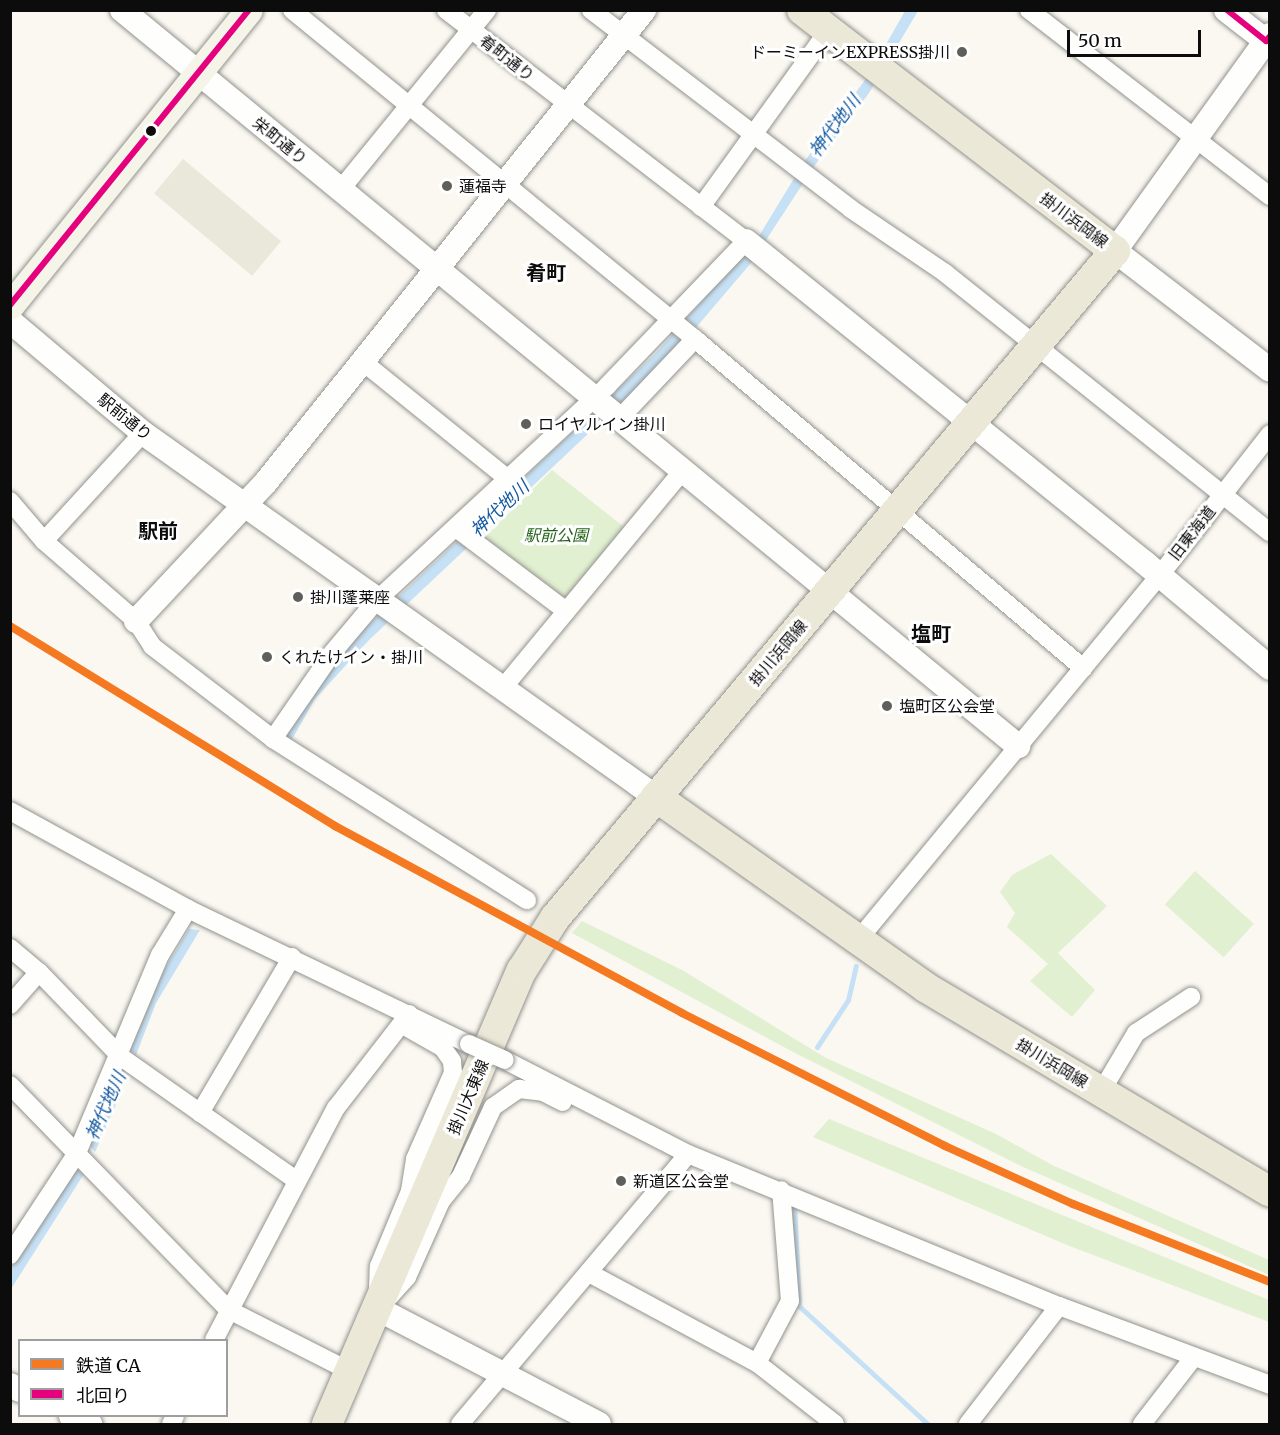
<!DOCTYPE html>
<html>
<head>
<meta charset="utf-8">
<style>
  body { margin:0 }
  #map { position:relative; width:1280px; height:1435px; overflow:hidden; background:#faf8f0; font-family:Merriweather,"Noto Sans JP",serif }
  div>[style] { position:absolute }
  .green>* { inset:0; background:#e1f0d0; transform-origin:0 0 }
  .plaza>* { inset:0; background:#eae7db; transform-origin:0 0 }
  .water>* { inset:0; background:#c6e1f5 }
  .stream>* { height:5px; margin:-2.5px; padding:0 2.5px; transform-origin:2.5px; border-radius:2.5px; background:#c6e1f5 }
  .roads { filter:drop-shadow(0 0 2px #93928f) drop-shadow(0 0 2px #93928f) }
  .minor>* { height:18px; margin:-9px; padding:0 9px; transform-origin:9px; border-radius:9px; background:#fefefd }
  .tertiary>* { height:24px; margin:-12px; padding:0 12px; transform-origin:12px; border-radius:12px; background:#fefefd }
  .secondary>* { height:27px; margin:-13.5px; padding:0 13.5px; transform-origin:13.5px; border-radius:13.5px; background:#f4f4e8 }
  .primary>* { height:30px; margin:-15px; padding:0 15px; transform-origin:15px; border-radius:15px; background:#ece8d7 }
  .bridges { filter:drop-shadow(0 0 2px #93928f) drop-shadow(0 0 2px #93928f) }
  .minor-bridge>* { height:18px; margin:-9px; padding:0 9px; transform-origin:9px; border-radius:9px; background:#fefefd }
  .bus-1>* { height:6px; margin:-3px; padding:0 3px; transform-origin:3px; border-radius:3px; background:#e5007d }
  .rail-1>* { height:8px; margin:-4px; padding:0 4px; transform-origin:4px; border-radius:4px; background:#f47921 }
  .dots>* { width:16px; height:16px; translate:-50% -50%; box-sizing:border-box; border:3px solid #fff; border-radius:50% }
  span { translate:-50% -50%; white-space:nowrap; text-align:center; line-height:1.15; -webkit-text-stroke:6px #fff; paint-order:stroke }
  .poi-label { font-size:16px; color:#0c0c0c }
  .right { translate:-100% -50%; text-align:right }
  .left { translate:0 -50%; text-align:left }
  .street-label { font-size:16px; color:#0c0c0c }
  .park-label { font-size:16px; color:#26641c; font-style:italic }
  .water-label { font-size:18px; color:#14599f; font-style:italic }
  .quarter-label { font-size:20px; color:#0c0c0c; font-weight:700 }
  .frame { position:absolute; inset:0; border:12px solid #0c0c0c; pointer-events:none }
  .legend { position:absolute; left:18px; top:1339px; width:210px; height:78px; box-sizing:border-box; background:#fff; border:2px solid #9e9e9e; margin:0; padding:8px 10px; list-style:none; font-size:18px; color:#0c0c0c }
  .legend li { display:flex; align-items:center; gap:12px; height:30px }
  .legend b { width:30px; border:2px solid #9e9e9e }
  .scale { position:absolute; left:1067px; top:30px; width:134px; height:27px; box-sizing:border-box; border:3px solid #0c0c0c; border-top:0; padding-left:8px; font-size:18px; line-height:21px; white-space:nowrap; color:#0c0c0c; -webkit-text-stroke:4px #fff; paint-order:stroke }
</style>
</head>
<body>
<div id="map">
  <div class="green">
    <i style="clip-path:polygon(552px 470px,624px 527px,569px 595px,561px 598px,481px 541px)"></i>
    <i style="clip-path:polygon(1051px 854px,1107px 906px,1058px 953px,1095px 990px,1072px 1017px,1030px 981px,1048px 964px,1007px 927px,1015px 913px,1000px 892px,1012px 875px)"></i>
    <i style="left:1195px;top:871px;width:79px;height:45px;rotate:42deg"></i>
    <i style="clip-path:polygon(582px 921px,682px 970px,826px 1058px,996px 1134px,1052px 1165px,1269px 1260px,1269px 1275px,1021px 1166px,795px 1053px,572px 933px)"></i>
    <i style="clip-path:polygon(829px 1119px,1269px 1300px,1269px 1322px,1067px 1245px,813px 1137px)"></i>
  </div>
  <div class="plaza">
    <i style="left:183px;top:159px;width:128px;height:45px;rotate:40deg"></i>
  </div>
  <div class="water">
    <i style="clip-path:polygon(905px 11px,918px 11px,869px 93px,815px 165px,751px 263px,676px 351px,369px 640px,315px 699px,291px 741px,282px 735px,310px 690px,361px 632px,655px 354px,740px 258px,759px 236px,804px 162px,868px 76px)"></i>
    <i style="clip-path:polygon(189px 929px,200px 930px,156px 1003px,136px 1055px,127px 1046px,147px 998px)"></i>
    <i style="clip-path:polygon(116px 1073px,129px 1075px,95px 1152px,87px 1142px)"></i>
    <i style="clip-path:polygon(74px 1169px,84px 1174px,11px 1289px,11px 1268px)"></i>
  </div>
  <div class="stream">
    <i style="left:817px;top:1047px;width:56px;rotate:-56.6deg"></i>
    <i style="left:848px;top:1000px;width:35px;rotate:-77deg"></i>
    <i style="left:794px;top:1203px;width:103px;rotate:87.2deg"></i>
    <i style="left:799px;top:1306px;width:175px;rotate:42.5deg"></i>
  </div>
  <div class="roads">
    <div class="minor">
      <i style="left:292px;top:10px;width:520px;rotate:39.23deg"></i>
      <i style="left:695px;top:339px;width:509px;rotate:40.3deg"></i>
      <i style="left:591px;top:10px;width:327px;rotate:37.4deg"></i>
      <i style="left:851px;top:209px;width:114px;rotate:34.2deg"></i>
      <i style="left:945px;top:273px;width:416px;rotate:38.6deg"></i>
      <i style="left:1029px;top:10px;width:304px;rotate:37.7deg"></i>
      <i style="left:341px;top:189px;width:231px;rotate:-50.8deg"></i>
      <i style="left:701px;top:207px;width:217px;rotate:-54.2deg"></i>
      <i style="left:363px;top:362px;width:185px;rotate:38.9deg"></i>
      <i style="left:620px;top:418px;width:109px;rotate:-46.5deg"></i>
      <i style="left:10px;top:501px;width:52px;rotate:49.6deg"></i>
      <i style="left:44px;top:541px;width:122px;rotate:41deg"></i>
      <i style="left:136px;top:621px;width:30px;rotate:57deg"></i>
      <i style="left:152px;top:646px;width:153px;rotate:37.5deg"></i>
      <i style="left:273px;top:739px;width:301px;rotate:32.4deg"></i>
      <i style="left:456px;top:528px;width:138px;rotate:37deg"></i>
      <i style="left:44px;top:541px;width:147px;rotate:-47.5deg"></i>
      <i style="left:502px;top:689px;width:284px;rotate:-50.4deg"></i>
      <i style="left:273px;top:739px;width:106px;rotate:-55.4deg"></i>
      <i style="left:333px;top:652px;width:67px;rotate:-49.9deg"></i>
      <i style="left:376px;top:601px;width:316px;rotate:-42.9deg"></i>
      <i style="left:607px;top:386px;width:201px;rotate:-46.2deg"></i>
      <i style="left:746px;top:241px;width:379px;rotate:-142.4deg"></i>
      <i style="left:10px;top:811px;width:203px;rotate:28.8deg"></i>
      <i style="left:188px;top:909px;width:312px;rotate:25.7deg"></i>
      <i style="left:858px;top:940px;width:474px;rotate:-50.4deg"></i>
      <i style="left:1160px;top:575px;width:179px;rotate:-52deg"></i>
      <i style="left:10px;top:948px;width:38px;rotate:40deg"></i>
      <i style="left:39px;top:972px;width:118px;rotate:46deg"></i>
      <i style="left:121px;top:1057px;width:214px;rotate:35.1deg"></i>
      <i style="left:10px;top:1005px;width:44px;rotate:-48.7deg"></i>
      <i style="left:505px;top:1060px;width:206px;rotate:27.2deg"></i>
      <i style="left:688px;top:1154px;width:401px;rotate:22.3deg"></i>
      <i style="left:1059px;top:1306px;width:225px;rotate:20.5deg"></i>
      <i style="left:10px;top:1085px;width:314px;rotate:45.8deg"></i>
      <i style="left:229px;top:1310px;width:135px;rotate:26.9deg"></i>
      <i style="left:1101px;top:1092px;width:69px;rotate:-59.3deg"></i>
      <i style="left:1136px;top:1033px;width:66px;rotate:-33.2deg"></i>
      <i style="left:200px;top:1113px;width:181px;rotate:-59.5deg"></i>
      <i style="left:10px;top:1255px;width:122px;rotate:-56.7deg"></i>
      <i style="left:77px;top:1153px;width:215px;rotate:-67.3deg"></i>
      <i style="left:160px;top:955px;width:54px;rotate:-58.7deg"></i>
      <i style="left:589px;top:1273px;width:191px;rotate:28.2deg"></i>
      <i style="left:757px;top:1363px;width:99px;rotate:38deg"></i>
      <i style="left:378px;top:1289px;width:23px;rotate:-88deg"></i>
      <i style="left:379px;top:1266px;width:81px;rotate:-67.5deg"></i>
      <i style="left:410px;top:1191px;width:32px;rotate:-81deg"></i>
      <i style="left:415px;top:1159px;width:94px;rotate:-66.2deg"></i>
      <i style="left:453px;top:1073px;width:12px;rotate:-95deg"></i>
      <i style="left:452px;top:1061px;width:16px;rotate:-125deg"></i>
      <i style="left:443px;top:1048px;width:48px;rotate:-150.3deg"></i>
      <i style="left:389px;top:1297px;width:27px;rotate:-48deg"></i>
      <i style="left:407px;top:1277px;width:83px;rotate:-65.9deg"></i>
      <i style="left:441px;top:1201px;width:32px;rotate:-51deg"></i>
      <i style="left:461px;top:1176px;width:76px;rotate:-65.1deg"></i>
      <i style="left:493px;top:1107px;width:32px;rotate:-35deg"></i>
      <i style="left:519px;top:1089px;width:24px;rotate:7deg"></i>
      <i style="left:543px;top:1092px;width:22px;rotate:27deg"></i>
      <i style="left:214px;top:1340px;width:262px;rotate:-62.3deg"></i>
      <i style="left:336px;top:1108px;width:119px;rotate:-52.2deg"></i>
      <i style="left:757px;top:1363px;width:70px;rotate:-62deg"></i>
      <i style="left:790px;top:1301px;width:111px;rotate:-94.6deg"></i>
      <i style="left:171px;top:1424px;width:9px;rotate:-63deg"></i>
      <i style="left:460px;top:1424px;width:353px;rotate:-49.8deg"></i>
      <i style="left:968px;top:1424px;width:149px;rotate:-52.4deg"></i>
      <i style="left:1142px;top:1424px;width:85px;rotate:-52.2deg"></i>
    </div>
    <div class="tertiary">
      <i style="left:122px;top:10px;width:1160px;rotate:39.4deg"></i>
      <i style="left:1226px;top:10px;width:51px;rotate:37.8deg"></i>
      <i style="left:1270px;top:35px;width:266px;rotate:125.7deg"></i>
      <i style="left:1115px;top:251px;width:195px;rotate:37.5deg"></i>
      <i style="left:746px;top:241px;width:513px;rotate:38.9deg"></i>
      <i style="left:1145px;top:563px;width:163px;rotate:40deg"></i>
      <i style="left:10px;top:321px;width:174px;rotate:40.1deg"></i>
      <i style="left:143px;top:433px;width:629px;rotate:35.36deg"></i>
      <i style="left:136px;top:621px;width:190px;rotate:-46.9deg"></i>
      <i style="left:266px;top:482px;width:605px;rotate:-51.31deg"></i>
      <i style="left:378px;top:1309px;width:249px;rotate:27.5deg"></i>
      <i style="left:10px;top:1385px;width:11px;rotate:27deg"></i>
      <i style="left:71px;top:1416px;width:21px;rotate:23deg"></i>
    </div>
    <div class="secondary">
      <i style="left:10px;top:306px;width:380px;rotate:-51.1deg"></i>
    </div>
    <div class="primary">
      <i style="left:656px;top:797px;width:329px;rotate:35.2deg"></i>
      <i style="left:925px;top:987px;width:401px;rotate:30.7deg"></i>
      <i style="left:327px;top:1424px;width:494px;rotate:-66.8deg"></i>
      <i style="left:522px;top:970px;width:62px;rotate:-57.6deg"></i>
      <i style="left:555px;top:918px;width:871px;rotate:-49.98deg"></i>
      <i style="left:1115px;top:251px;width:395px;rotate:-142.4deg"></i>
    </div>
  </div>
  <div class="bridges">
    <div class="minor-bridge">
      <i style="left:469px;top:1044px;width:39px;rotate:24deg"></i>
    </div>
  </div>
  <div class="bus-1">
    <i style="left:1227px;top:10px;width:50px;rotate:38.5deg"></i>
    <i style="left:1266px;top:41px;width:6px;rotate:-51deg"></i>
    <i style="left:10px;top:305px;width:380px;rotate:-51deg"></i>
  </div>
  <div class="rail-1">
    <i style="left:10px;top:626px;width:382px;rotate:31.6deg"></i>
    <i style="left:335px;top:826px;width:394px;rotate:28.3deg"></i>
    <i style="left:682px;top:1013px;width:295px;rotate:26.8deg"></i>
    <i style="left:945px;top:1146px;width:141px;rotate:24.4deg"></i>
    <i style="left:1073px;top:1204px;width:212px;rotate:21.6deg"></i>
  </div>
  <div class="dots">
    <i style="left:962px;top:52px;background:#5f5f5c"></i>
    <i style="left:151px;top:131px;background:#0c0c0c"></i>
    <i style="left:447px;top:186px;background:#5f5f5c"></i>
    <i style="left:526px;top:424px;background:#5f5f5c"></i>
    <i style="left:298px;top:597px;background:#5f5f5c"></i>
    <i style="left:267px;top:657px;background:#5f5f5c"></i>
    <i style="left:887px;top:706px;background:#5f5f5c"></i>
    <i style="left:621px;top:1181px;background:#5f5f5c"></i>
  </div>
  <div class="poi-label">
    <span class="right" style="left:950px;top:52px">ドーミーインEXPRESS掛川</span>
    <span class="left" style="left:459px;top:186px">蓮福寺</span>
    <span class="left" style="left:538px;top:424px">ロイヤルイン掛川</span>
    <span class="left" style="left:310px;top:597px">掛川蓬莱座</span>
    <span class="left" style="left:279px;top:657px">くれたけイン・掛川</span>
    <span class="left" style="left:899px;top:706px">塩町区公会堂</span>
    <span class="left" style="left:633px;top:1181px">新道区公会堂</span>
  </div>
  <div class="street-label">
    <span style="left:507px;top:58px;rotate:38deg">肴町通り</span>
    <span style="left:280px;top:141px;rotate:39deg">栄町通り</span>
    <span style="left:1074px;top:220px;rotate:37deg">掛川浜岡線</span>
    <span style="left:125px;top:417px;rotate:39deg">駅前通り</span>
    <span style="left:1192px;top:533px;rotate:-52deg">旧東海道</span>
    <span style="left:778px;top:653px;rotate:-50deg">掛川浜岡線</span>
    <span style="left:1052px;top:1063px;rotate:31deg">掛川浜岡線</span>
    <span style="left:468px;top:1097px;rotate:-67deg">掛川大東線</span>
  </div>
  <div class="park-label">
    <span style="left:556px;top:535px">駅前公園</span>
  </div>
  <div class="water-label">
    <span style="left:835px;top:126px;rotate:-53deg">神代地川</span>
    <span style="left:500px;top:509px;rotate:-43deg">神代地川</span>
    <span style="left:106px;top:1106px;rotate:-66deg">神代地川</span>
  </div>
  <div class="quarter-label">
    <span style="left:546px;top:272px">肴町</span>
    <span style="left:158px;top:530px">駅前</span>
    <span style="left:931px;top:633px">塩町</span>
  </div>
  <div class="frame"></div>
  <ul class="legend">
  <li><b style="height:8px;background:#f47921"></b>鉄道 CA</li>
  <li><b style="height:8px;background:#e5007d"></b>北回り</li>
  </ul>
  <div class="scale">50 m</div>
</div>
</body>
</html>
